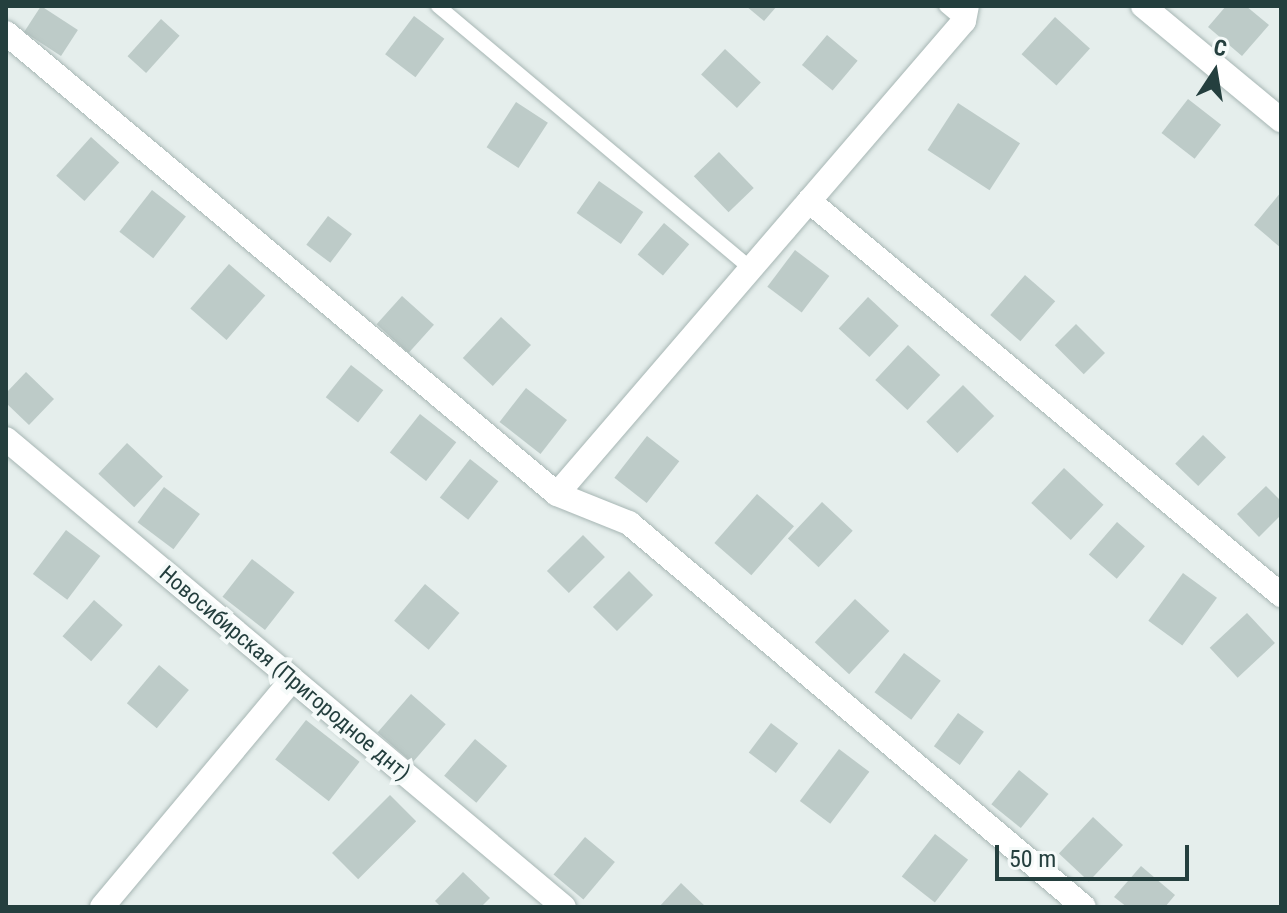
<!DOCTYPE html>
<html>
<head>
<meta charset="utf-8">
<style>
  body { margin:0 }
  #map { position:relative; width:1287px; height:913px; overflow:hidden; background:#e5eeec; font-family:"Roboto Condensed",sans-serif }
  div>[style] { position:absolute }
  .building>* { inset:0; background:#bdcbc8; transform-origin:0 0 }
  .roads { filter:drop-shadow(0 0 2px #a7b6b4) drop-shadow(0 0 2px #a7b6b4) }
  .lane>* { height:14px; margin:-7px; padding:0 7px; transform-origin:7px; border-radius:7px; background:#fff }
  .street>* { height:24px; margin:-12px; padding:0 12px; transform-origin:12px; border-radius:12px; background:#fff }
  span { translate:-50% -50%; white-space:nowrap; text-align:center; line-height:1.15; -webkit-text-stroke:8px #f5faf9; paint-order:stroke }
  .street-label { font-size:22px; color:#243f3e }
  .frame { position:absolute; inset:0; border:8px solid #243f3e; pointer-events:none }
  .north { position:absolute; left:1175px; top:32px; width:80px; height:80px; -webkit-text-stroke:6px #f5faf9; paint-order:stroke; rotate:12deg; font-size:22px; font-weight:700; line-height:32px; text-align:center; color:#243f3e }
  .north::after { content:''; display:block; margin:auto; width:28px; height:36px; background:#243f3e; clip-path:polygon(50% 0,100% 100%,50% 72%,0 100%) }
  .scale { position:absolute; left:995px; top:845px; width:194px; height:36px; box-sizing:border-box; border:4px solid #243f3e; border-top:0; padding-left:10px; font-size:24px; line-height:28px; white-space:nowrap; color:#243f3e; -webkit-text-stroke:6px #f5faf9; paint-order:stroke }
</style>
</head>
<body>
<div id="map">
  <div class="building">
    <i style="left:41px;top:6px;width:44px;height:31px;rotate:33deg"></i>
    <i style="clip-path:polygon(746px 6px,777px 6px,764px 21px)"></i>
    <i style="clip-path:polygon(1226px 6px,1246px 6px,1269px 25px,1242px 56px,1208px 27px)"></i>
    <i style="left:414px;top:16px;width:38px;height:48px;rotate:37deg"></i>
    <i style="left:1055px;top:17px;width:47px;height:50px;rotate:42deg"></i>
    <i style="left:161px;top:19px;width:25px;height:50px;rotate:42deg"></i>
    <i style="left:827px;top:35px;width:40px;height:39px;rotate:40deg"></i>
    <i style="left:725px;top:49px;width:49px;height:35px;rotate:43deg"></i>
    <i style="left:1188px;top:99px;width:42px;height:43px;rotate:38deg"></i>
    <i style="left:516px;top:102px;width:38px;height:54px;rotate:33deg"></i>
    <i style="left:958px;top:103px;width:74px;height:56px;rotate:33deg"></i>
    <i style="left:91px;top:137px;width:38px;height:52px;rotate:42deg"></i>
    <i style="left:719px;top:152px;width:50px;height:35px;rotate:46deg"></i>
    <i style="left:599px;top:181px;width:54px;height:39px;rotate:35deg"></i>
    <i style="left:152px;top:190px;width:43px;height:53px;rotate:38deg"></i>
    <i style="clip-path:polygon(1281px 192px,1281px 248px,1254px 225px)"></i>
    <i style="left:328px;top:216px;width:30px;height:36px;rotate:37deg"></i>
    <i style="left:664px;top:223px;width:33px;height:41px;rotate:40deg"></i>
    <i style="left:795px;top:250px;width:43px;height:46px;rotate:37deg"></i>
    <i style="left:229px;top:264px;width:48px;height:59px;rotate:41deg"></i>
    <i style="left:1025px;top:275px;width:40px;height:53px;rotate:41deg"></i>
    <i style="left:402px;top:296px;width:43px;height:38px;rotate:42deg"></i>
    <i style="left:868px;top:297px;width:42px;height:43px;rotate:43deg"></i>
    <i style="left:501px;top:317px;width:41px;height:56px;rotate:43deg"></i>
    <i style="left:1076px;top:324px;width:41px;height:30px;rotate:45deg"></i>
    <i style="left:908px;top:345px;width:44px;height:48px;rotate:43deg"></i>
    <i style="left:351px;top:365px;width:41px;height:41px;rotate:38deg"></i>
    <i style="clip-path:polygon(26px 372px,54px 399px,29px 425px,6px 403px,6px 393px)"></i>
    <i style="left:963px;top:385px;width:44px;height:52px;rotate:45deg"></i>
    <i style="left:526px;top:388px;width:52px;height:43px;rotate:38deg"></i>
    <i style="left:420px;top:414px;width:46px;height:49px;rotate:38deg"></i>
    <i style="left:1203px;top:435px;width:32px;height:40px;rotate:44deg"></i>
    <i style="left:647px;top:436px;width:41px;height:53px;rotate:38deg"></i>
    <i style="left:127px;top:443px;width:49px;height:42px;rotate:43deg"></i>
    <i style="left:470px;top:459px;width:36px;height:49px;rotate:38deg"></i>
    <i style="left:1064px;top:468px;width:54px;height:48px;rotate:43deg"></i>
    <i style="clip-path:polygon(1266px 486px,1281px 501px,1281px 515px,1259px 537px,1237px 514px)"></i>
    <i style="left:164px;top:487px;width:45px;height:44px;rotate:37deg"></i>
    <i style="left:757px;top:494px;width:49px;height:65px;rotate:41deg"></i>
    <i style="left:822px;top:502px;width:42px;height:50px;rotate:43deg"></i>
    <i style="left:1117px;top:522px;width:37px;height:43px;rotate:41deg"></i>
    <i style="left:66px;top:530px;width:43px;height:55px;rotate:37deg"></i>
    <i style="left:583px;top:535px;width:31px;height:51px;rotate:45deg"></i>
    <i style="left:252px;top:559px;width:54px;height:48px;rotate:38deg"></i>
    <i style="left:629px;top:571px;width:34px;height:51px;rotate:45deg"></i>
    <i style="left:1183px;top:573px;width:42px;height:59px;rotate:36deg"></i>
    <i style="left:425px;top:584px;width:45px;height:48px;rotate:40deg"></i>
    <i style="left:855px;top:599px;width:47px;height:59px;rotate:43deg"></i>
    <i style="left:94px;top:600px;width:38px;height:48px;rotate:41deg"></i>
    <i style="left:1247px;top:613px;width:41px;height:51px;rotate:47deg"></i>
    <i style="left:904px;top:653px;width:46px;height:49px;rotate:37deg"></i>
    <i style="left:159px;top:665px;width:39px;height:50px;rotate:40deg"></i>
    <i style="left:411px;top:694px;width:46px;height:51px;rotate:41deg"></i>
    <i style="left:958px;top:713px;width:32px;height:41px;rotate:36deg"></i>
    <i style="left:306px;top:720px;width:68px;height:50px;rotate:38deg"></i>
    <i style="left:771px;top:723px;width:34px;height:37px;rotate:37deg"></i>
    <i style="left:475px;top:739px;width:42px;height:48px;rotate:40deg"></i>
    <i style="left:839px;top:749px;width:38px;height:65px;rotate:37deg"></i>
    <i style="left:1019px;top:770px;width:38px;height:44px;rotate:39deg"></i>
    <i style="left:390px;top:795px;width:37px;height:82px;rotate:45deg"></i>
    <i style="left:1093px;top:817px;width:41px;height:50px;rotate:43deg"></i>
    <i style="left:935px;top:834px;width:42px;height:54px;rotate:38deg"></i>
    <i style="left:585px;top:837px;width:39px;height:49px;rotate:40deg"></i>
    <i style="clip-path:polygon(1141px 866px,1175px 895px,1165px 907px,1127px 907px,1114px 897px)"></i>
    <i style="clip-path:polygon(463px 872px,490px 898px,481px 907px,441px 907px,435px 901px)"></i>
    <i style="clip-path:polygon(681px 883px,706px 907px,659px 907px)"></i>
  </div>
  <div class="roads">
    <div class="lane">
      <i style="left:438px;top:6px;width:405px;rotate:40deg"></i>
      <i style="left:946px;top:6px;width:23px;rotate:40deg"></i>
    </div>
    <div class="street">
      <i style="left:1143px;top:6px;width:179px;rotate:39.6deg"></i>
      <i style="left:6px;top:33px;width:718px;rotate:39.92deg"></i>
      <i style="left:557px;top:494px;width:78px;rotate:21.9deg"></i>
      <i style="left:629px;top:523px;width:595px;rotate:40.16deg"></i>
      <i style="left:809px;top:201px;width:615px;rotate:39.85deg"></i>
      <i style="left:6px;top:439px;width:728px;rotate:39.99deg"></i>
      <i style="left:557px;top:494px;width:624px;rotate:-49.29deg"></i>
      <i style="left:964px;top:21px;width:15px;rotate:-79deg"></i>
      <i style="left:102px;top:907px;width:296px;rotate:-50.1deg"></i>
    </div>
  </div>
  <div class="street-label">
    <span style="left:285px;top:673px;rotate:40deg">Новосибирская (Пригородное днт)</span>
  </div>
  <div class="frame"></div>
  <div class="north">С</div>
  <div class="scale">50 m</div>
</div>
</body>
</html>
